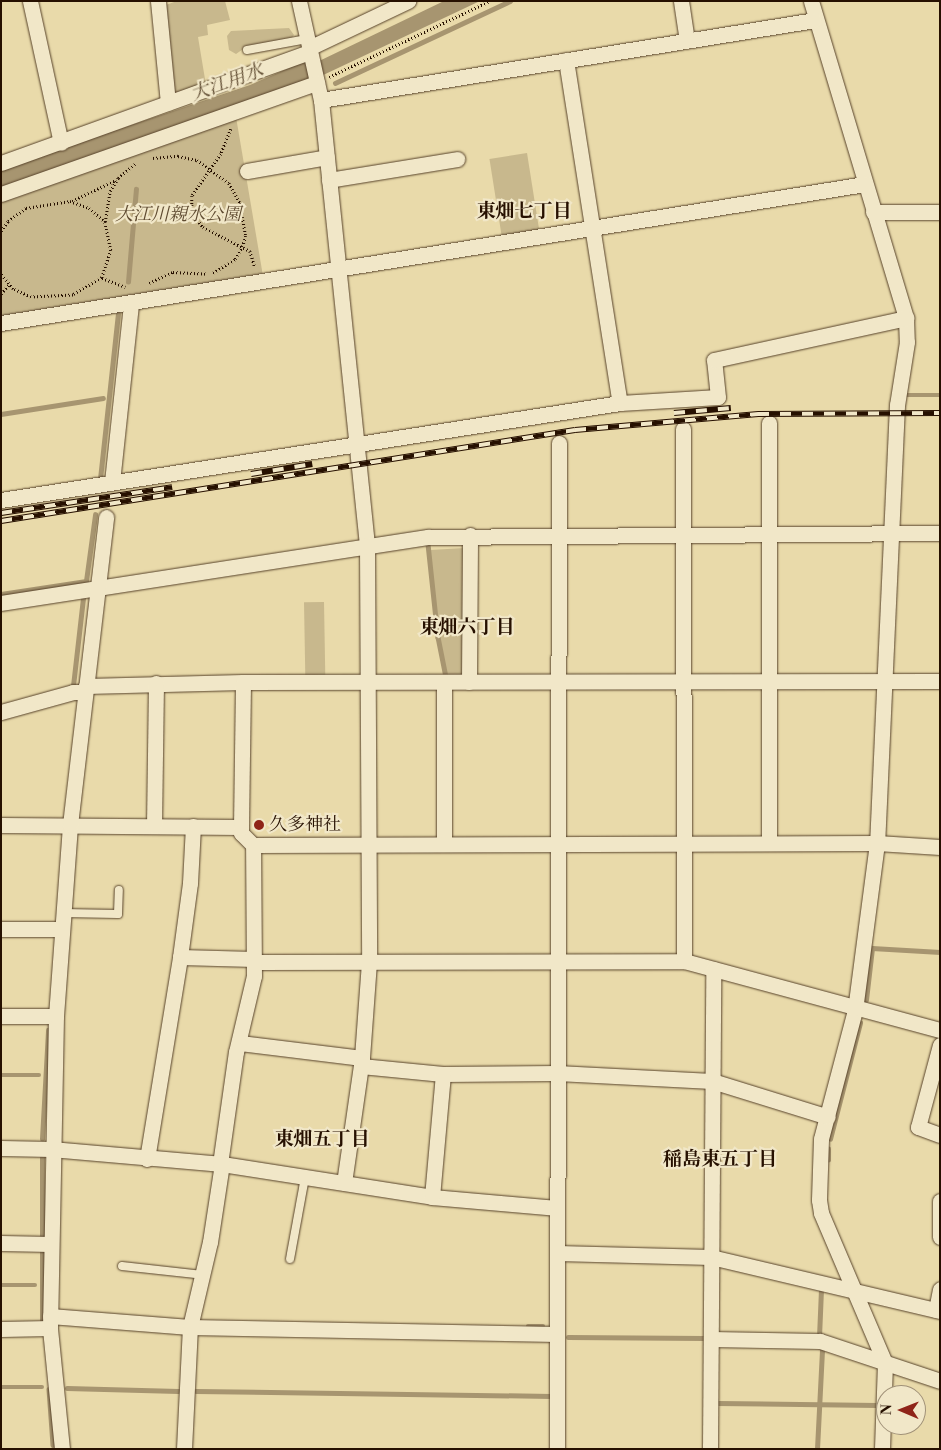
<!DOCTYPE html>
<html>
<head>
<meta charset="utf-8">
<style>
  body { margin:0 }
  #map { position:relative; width:941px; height:1450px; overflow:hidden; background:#e9daaa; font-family:"Libre Bodoni","Noto Serif JP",serif }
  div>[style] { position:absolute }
  .green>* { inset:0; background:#c8b88d; transform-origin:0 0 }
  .water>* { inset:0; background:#a79570 }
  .stream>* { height:4.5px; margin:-2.25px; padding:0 2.25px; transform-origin:2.25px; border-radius:2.25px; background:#a79570 }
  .path>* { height:2.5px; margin-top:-1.25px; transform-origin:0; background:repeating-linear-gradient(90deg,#261000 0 1px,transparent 0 3.5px) }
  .roads { filter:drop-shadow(0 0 1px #57422a) drop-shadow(0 0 1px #57422a) }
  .service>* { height:8px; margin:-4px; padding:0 4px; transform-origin:4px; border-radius:4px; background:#f1e7c8 }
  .minor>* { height:15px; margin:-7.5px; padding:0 7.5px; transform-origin:7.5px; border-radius:7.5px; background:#f1e7c8 }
  .rail>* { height:5.5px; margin-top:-2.75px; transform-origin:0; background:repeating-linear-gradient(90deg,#f1e7c8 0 11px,#261000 0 22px); box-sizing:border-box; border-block:1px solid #261000 }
  .dots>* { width:14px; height:14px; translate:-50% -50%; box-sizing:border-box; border:2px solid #f1e7c8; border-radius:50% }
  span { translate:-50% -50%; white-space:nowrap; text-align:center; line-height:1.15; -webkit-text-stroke:4.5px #f1e7c8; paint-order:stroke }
  .park-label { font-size:18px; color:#5f4b31; font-style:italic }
  .poi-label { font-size:18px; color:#261000 }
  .left { translate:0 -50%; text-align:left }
  .water-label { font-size:19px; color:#604c32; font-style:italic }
  .neighbourhood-label { font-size:19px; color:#261000; font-weight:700 }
  .frame { position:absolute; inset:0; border:2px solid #261000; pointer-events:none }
  .north { position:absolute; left:876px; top:1385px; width:50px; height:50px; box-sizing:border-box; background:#f1e7c8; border:1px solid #a09178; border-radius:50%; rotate:271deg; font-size:14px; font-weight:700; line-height:20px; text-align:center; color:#261000 }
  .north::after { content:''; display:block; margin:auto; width:18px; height:22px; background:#8f2418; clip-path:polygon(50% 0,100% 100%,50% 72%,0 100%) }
</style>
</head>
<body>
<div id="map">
  <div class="green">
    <i style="clip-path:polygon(177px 1px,225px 1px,230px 20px,207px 25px,208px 35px,198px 37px,206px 85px,174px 96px,163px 6px)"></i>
    <i style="clip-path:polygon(289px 28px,294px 35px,290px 40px,246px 47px,236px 54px,229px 50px,227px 36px,231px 31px)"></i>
    <i style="clip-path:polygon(236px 117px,263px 276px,1px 317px,1px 197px)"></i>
    <i style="left:527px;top:153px;width:80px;height:38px;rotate:81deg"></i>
    <i style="clip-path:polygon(465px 548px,465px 680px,448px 677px,439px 637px,430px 550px)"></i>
    <i style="left:324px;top:602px;width:76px;height:20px;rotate:89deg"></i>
  </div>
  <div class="water">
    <i style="clip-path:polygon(444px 1px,480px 1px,319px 77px,1px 190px,1px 169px,250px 85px,303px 62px,315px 63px)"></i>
  </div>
  <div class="stream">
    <i style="left:335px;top:83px;width:193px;rotate:-25.1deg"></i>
    <i style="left:128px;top:282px;width:93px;rotate:-85.1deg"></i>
    <i style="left:906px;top:395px;width:34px"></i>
    <i style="left:1px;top:414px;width:103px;rotate:-8.9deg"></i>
    <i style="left:100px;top:479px;width:166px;rotate:-83.8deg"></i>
    <i style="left:425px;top:544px;width:3px"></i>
    <i style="left:428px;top:544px;width:94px;rotate:83.9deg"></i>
    <i style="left:438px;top:637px;width:41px;rotate:78.7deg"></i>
    <i style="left:1px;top:594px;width:86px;rotate:-8.7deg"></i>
    <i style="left:86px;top:581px;width:67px;rotate:-82.2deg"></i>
    <i style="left:73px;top:686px;width:89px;rotate:-83.5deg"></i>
    <i style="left:866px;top:1000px;width:52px;rotate:-83.4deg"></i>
    <i style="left:872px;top:948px;width:68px;rotate:3.4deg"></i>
    <i style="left:1px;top:1075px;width:38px"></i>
    <i style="left:42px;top:1139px;width:109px;rotate:-86.8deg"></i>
    <i style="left:830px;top:1139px;width:120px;rotate:-75.5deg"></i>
    <i style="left:828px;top:1160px;width:11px;rotate:-90deg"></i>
    <i style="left:42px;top:1238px;width:85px;rotate:-90deg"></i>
    <i style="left:1px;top:1285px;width:34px"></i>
    <i style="left:42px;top:1321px;width:70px;rotate:-90deg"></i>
    <i style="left:528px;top:1326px;width:15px"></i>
    <i style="left:568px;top:1337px;width:135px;rotate:0.4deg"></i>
    <i style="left:819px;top:1337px;width:48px;rotate:-87.6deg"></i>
    <i style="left:1px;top:1387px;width:41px"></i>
    <i style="left:67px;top:1388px;width:111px;rotate:1.5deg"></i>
    <i style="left:49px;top:1389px;width:56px;rotate:85.9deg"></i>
    <i style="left:196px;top:1391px;width:355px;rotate:0.8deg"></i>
    <i style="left:717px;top:1403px;width:160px;rotate:0.7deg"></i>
    <i style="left:817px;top:1449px;width:99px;rotate:-87.1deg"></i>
  </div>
  <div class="path">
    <i style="left:329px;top:77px;width:178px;rotate:-25.3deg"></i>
    <i style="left:231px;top:129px;width:27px;rotate:112deg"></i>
    <i style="left:221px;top:154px;width:51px;rotate:124.6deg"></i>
    <i style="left:192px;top:196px;width:9px;rotate:90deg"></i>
    <i style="left:192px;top:205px;width:12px;rotate:76deg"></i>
    <i style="left:195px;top:217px;width:13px;rotate:51deg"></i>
    <i style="left:203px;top:227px;width:53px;rotate:27.1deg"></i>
    <i style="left:250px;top:251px;width:17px;rotate:73deg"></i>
    <i style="left:153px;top:158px;width:25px;rotate:-5deg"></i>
    <i style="left:178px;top:156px;width:19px;rotate:12deg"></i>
    <i style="left:197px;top:160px;width:39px;rotate:36deg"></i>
    <i style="left:229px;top:183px;width:23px;rotate:61deg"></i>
    <i style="left:240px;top:203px;width:34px;rotate:80deg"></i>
    <i style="left:246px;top:236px;width:10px;rotate:107deg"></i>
    <i style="left:243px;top:246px;width:16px;rotate:120deg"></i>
    <i style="left:235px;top:260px;width:26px;rotate:149deg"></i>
    <i style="left:72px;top:201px;width:49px;rotate:-25.5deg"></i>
    <i style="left:105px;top:222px;width:31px;rotate:-81deg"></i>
    <i style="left:110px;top:191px;width:15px;rotate:-58deg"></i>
    <i style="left:118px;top:178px;width:23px;rotate:-40deg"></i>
    <i style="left:1px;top:231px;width:12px;rotate:-55deg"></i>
    <i style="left:8px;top:221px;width:22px;rotate:-36deg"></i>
    <i style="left:26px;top:208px;width:45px;rotate:-9deg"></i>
    <i style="left:70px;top:201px;width:20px;rotate:20deg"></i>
    <i style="left:89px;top:208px;width:21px;rotate:41deg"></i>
    <i style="left:105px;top:222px;width:29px;rotate:78deg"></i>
    <i style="left:111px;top:250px;width:29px;rotate:108deg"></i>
    <i style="left:102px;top:278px;width:34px;rotate:150deg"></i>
    <i style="left:73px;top:295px;width:42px;rotate:177.3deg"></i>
    <i style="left:31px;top:297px;width:20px;rotate:-156deg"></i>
    <i style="left:13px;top:289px;width:19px;rotate:-129deg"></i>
    <i style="left:102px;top:278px;width:25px;rotate:21deg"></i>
    <i style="left:149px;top:283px;width:26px;rotate:-25deg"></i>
    <i style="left:173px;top:272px;width:35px;rotate:3deg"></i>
    <i style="left:1px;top:294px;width:13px;rotate:-51deg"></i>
  </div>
  <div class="roads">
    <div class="service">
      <i style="left:247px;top:50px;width:61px;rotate:-10.4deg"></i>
      <i style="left:63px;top:913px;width:55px;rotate:1deg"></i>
      <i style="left:118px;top:914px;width:24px;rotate:-88deg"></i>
      <i style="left:290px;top:1259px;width:83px;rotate:-79.6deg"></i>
      <i style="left:122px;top:1266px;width:81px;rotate:6.3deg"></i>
    </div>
    <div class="minor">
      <i style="left:30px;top:1px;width:145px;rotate:77.7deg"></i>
      <i style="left:158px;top:1px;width:102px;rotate:84.4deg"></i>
      <i style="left:299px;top:1px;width:101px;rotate:77.5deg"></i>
      <i style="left:321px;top:100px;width:447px;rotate:84.1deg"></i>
      <i style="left:367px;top:545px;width:417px;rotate:89.7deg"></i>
      <i style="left:369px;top:962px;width:96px;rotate:94.2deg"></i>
      <i style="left:362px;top:1058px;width:126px;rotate:98.2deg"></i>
      <i style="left:681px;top:1px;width:40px;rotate:81.5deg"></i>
      <i style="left:811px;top:1px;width:331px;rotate:73.3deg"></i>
      <i style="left:906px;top:318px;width:24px;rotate:88deg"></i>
      <i style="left:907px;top:342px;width:64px;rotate:99deg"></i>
      <i style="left:897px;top:405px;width:438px;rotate:92.6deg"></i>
      <i style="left:877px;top:843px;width:168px;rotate:97.5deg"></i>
      <i style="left:855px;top:1010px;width:133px;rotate:104.8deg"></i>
      <i style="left:821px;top:1139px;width:61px;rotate:91.9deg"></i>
      <i style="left:819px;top:1200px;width:13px;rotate:81deg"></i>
      <i style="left:821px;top:1213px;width:163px;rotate:66.9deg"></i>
      <i style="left:885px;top:1363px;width:86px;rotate:92deg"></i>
      <i style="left:309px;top:48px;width:110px;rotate:-25.4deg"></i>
      <i style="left:566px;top:60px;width:347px;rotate:81.1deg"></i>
      <i style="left:321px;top:100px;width:499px;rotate:-9.2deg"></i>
      <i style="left:1px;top:163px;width:328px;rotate:-19.8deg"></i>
      <i style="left:247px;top:171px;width:81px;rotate:-9.9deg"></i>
      <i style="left:329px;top:180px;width:130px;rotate:-9.3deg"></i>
      <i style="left:1px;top:194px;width:335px;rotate:-19.4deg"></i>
      <i style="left:873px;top:212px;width:67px"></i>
      <i style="left:1px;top:323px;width:875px;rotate:-9.14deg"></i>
      <i style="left:769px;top:423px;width:420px;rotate:90deg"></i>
      <i style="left:683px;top:429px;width:532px;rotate:89.89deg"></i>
      <i style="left:112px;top:482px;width:180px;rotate:-83.9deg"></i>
      <i style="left:1px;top:500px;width:627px;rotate:-8.91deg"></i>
      <i style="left:620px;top:403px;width:98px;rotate:-3.5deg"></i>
      <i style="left:718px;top:397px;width:37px;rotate:-96deg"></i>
      <i style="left:714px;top:360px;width:197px;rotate:-12.3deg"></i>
      <i style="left:1px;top:603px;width:432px;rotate:-8.8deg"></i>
      <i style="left:428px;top:537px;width:512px;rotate:-0.45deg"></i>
      <i style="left:444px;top:682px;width:162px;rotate:90deg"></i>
      <i style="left:469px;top:682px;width:147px;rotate:-89.6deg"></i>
      <i style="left:86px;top:686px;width:157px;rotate:-1.5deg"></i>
      <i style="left:243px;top:682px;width:697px;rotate:-0.08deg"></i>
      <i style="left:1px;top:712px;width:75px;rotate:-15.5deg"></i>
      <i style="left:73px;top:692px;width:12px"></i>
      <i style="left:1px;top:825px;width:240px;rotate:0.5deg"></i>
      <i style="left:241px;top:827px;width:6px;rotate:90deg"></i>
      <i style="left:241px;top:833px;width:17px;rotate:45deg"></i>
      <i style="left:253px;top:845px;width:624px;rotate:-0.18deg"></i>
      <i style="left:877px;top:843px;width:63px;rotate:3.6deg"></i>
      <i style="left:154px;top:826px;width:143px;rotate:-89.2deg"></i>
      <i style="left:241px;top:827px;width:145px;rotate:-89.2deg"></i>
      <i style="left:1px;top:929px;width:61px"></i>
      <i style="left:180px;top:957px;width:74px;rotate:1.5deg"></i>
      <i style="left:254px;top:962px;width:430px;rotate:-0.1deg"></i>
      <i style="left:684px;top:961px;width:265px;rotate:15.1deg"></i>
      <i style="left:1px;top:1016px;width:55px"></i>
      <i style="left:240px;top:1043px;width:123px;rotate:7deg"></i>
      <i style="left:940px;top:1045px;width:85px;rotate:105deg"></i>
      <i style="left:918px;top:1127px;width:23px;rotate:20deg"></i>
      <i style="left:361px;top:1066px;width:82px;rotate:5.6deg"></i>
      <i style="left:443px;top:1074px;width:114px;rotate:-0.5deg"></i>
      <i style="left:557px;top:1073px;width:155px;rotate:3deg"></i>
      <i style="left:712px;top:1081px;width:121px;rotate:17.2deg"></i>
      <i style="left:1px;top:1148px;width:50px;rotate:1.1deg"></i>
      <i style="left:51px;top:1149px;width:172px;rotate:5deg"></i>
      <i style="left:222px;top:1164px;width:213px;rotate:8.9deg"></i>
      <i style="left:432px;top:1197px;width:125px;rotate:5deg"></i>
      <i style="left:147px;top:1159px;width:205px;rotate:-80.7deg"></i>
      <i style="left:180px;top:957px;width:75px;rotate:-82.3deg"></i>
      <i style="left:190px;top:883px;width:57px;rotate:-87deg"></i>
      <i style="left:220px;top:1164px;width:113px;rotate:-81.9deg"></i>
      <i style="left:236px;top:1052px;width:78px;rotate:-76.7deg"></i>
      <i style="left:254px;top:976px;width:131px;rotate:-90.4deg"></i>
      <i style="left:432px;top:1197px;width:123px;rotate:-84.9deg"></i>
      <i style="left:940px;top:1201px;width:36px;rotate:90deg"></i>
      <i style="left:1px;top:1243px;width:49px;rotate:1.2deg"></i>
      <i style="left:557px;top:1253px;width:154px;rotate:1.5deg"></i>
      <i style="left:711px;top:1257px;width:235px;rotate:13.3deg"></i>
      <i style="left:936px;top:1310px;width:21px;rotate:-79deg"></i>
      <i style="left:50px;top:1316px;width:140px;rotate:4.5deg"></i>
      <i style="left:190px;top:1327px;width:367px;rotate:1.1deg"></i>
      <i style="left:1px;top:1329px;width:49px;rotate:-1.2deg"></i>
      <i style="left:711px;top:1339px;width:109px;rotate:1.1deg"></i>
      <i style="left:820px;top:1341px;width:126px;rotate:18.4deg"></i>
      <i style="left:62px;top:1449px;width:122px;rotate:-95.7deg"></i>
      <i style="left:50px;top:1328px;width:312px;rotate:-88.9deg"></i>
      <i style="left:56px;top:1016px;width:192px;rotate:-85.8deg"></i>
      <i style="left:70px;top:825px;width:310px;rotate:-83.3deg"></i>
      <i style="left:184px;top:1449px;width:122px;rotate:-87.2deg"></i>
      <i style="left:190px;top:1327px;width:87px;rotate:-76.8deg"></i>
      <i style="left:210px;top:1242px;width:79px;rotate:-81.3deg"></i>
      <i style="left:557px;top:1449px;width:1006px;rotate:-89.89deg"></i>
      <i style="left:710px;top:1449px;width:480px;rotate:-89.6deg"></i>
    </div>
  </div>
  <div class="rail">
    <i style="left:674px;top:413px;width:57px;rotate:-5deg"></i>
    <i style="left:251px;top:474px;width:62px;rotate:-9.3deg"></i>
    <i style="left:1px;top:513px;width:173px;rotate:-8.6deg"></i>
    <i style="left:1px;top:521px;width:581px;rotate:-9.01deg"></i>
    <i style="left:575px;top:430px;width:184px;rotate:-5deg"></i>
    <i style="left:758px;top:414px;width:182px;rotate:-0.3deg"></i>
  </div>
  <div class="dots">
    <i style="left:259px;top:825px;background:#8f2418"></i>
  </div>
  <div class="park-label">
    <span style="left:178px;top:215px">大江川親水公園</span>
  </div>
  <div class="poi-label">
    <span class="left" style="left:269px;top:825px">久多神社</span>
  </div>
  <div class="water-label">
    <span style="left:227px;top:83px;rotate:-20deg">大江用水</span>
  </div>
  <div class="neighbourhood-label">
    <span style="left:524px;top:212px">東畑七丁目</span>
    <span style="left:467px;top:628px">東畑六丁目</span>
    <span style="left:322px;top:1140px">東畑五丁目</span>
    <span style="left:720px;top:1160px">稲島東五丁目</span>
  </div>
  <div class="frame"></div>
  <div class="north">N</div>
</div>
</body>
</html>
